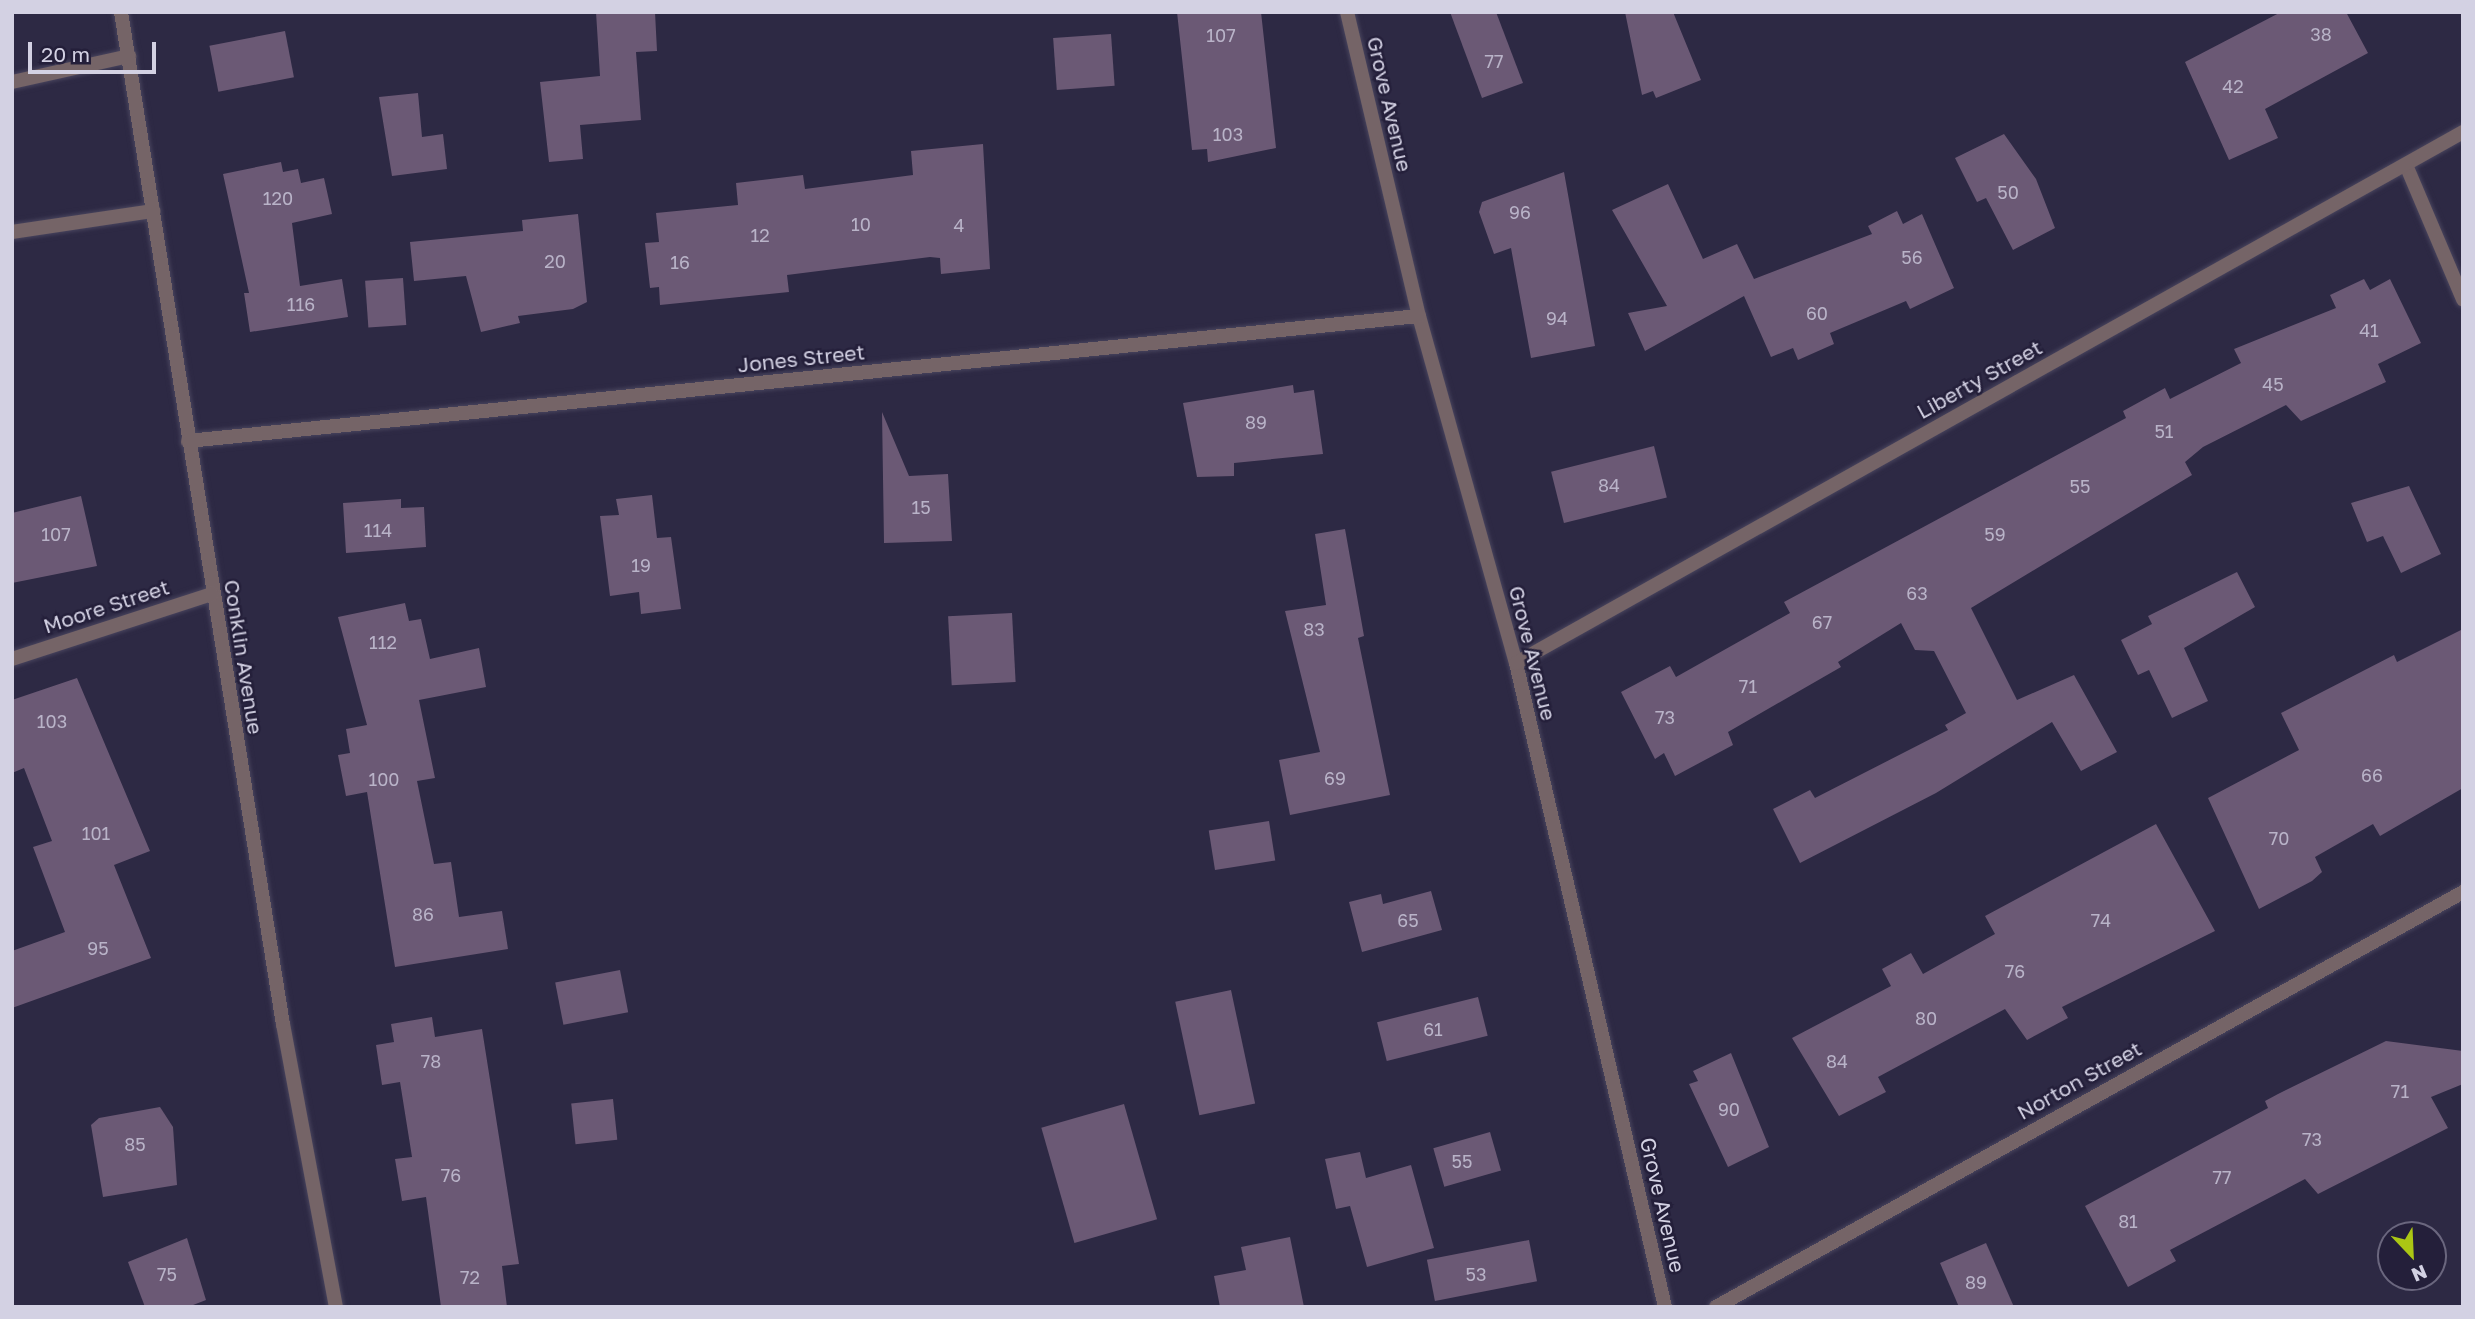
<!DOCTYPE html>
<html>
<head>
<meta charset="utf-8">
<style>
  body { margin:0 }
  #map { position:relative; width:2475px; height:1319px; overflow:hidden; background:#2d2944; font-family:"Golos Text",sans-serif }
  div>[style] { position:absolute }
  .building>* { inset:0; background:#6b5975; transform-origin:0 0 }
  .roads { filter:drop-shadow(0 0 2px #48445d) drop-shadow(0 0 2px #48445d) }
  .lane>* { height:14px; margin:-7px; padding:0 7px; transform-origin:7px; border-radius:7px; background:#756467 }
  .street>* { height:14px; margin:-7px; padding:0 7px; transform-origin:7px; border-radius:7px; background:#756467 }
  span { translate:-50% -50%; white-space:nowrap; text-align:center; line-height:1.15; -webkit-text-stroke:5px #241f3a; paint-order:stroke }
  .number-label { font-size:18px; color:#b9b3c8 }
  .number-label span { -webkit-text-stroke-width:0 }
  .street-label { font-size:21px; color:#d3d1e3 }
  .frame { position:absolute; inset:0; border:14px solid #d3d1e3; pointer-events:none }
  .north { position:absolute; left:2377px; top:1221px; width:70px; height:70px; box-sizing:border-box; background:#241f3a; border:2px solid #6a667e; border-radius:50%; rotate:157deg; font-size:19px; font-weight:700; line-height:28px; text-align:center; color:#d3d1e3 }
  .north::after { content:''; display:block; margin:auto; width:24px; height:32px; background:#abc614; clip-path:polygon(50% 0,100% 100%,50% 72%,0 100%) }
  .scale { position:absolute; left:28px; top:42px; width:128px; height:32px; box-sizing:border-box; border:4px solid #d3d1e3; border-top:0; padding-left:9px; font-size:21px; line-height:24px; white-space:nowrap; color:#d3d1e3; -webkit-text-stroke:5px #241f3a; paint-order:stroke }
</style>
</head>
<body>
<div id="map">
  <div class="building">
    <i style="clip-path:polygon(596px 12px,655px 12px,657px 51px,636px 52px,641px 120px,580px 125px,583px 159px,549px 162px,540px 82px,600px 76px)"></i>
    <i style="clip-path:polygon(1177px 12px,1261px 12px,1276px 148px,1208px 162px,1207px 149px,1192px 150px)"></i>
    <i style="clip-path:polygon(1450px 12px,1496px 12px,1523px 83px,1482px 98px)"></i>
    <i style="clip-path:polygon(1625px 12px,1673px 12px,1701px 80px,1656px 98px,1653px 91px,1642px 95px)"></i>
    <i style="clip-path:polygon(2281px 12px,2346px 12px,2368px 53px,2265px 109px,2278px 138px,2229px 160px,2185px 62px)"></i>
    <i style="left:285px;top:31px;width:47px;height:77px;rotate:79deg"></i>
    <i style="left:1111px;top:34px;width:52px;height:58px;rotate:86deg"></i>
    <i style="clip-path:polygon(418px 93px,422px 137px,443px 134px,447px 169px,392px 176px,379px 97px)"></i>
    <i style="clip-path:polygon(2004px 134px,2036px 179px,2055px 228px,2013px 250px,1986px 198px,1977px 202px,1955px 158px)"></i>
    <i style="clip-path:polygon(983px 144px,990px 269px,941px 274px,940px 258px,930px 257px,787px 275px,789px 292px,660px 305px,659px 287px,650px 288px,645px 243px,659px 242px,656px 213px,738px 205px,736px 183px,803px 175px,805px 189px,913px 175px,911px 151px)"></i>
    <i style="clip-path:polygon(281px 162px,283px 172px,298px 169px,301px 183px,324px 178px,332px 214px,292px 223px,300px 286px,342px 279px,348px 317px,250px 332px,244px 293px,249px 293px,223px 174px)"></i>
    <i style="clip-path:polygon(1564px 172px,1595px 346px,1531px 358px,1511px 248px,1494px 254px,1479px 212px,1482px 202px)"></i>
    <i style="clip-path:polygon(1668px 184px,1703px 259px,1737px 244px,1754px 279px,1872px 234px,1868px 226px,1897px 211px,1903px 224px,1922px 214px,1954px 288px,1910px 309px,1906px 301px,1830px 333px,1834px 344px,1798px 360px,1793px 348px,1771px 357px,1744px 296px,1645px 351px,1628px 313px,1667px 306px,1612px 210px)"></i>
    <i style="clip-path:polygon(578px 214px,587px 302px,573px 309px,518px 316px,520px 323px,481px 332px,466px 276px,414px 281px,410px 242px,523px 231px,522px 220px)"></i>
    <i style="left:403px;top:278px;width:47px;height:38px;rotate:86deg"></i>
    <i style="clip-path:polygon(2364px 279px,2370px 290px,2390px 279px,2421px 343px,2378px 364px,2386px 382px,2301px 421px,2286px 405px,2203px 447px,2185px 462px,2192px 475px,1971px 608px,2017px 700px,2074px 675px,2117px 752px,2081px 771px,2052px 722px,1936px 793px,1800px 863px,1773px 809px,1810px 790px,1815px 798px,1948px 730px,1945px 725px,1966px 713px,1934px 651px,1915px 650px,1901px 623px,1838px 662px,1841px 667px,1728px 732px,1733px 745px,1675px 776px,1664px 753px,1655px 759px,1621px 692px,1670px 666px,1676px 677px,1790px 613px,1784px 602px,2126px 418px,2123px 411px,2165px 388px,2170px 399px,2241px 363px,2234px 349px,2336px 308px,2330px 295px)"></i>
    <i style="clip-path:polygon(1293px 385px,1294px 393px,1314px 390px,1323px 454px,1234px 463px,1234px 476px,1197px 477px,1183px 403px)"></i>
    <i style="clip-path:polygon(882px 412px,909px 476px,948px 474px,952px 541px,884px 543px)"></i>
    <i style="left:1654px;top:446px;width:53px;height:106px;rotate:76deg"></i>
    <i style="clip-path:polygon(2409px 486px,2441px 554px,2401px 573px,2383px 536px,2367px 542px,2351px 503px)"></i>
    <i style="clip-path:polygon(652px 495px,657px 538px,671px 537px,681px 609px,641px 614px,639px 592px,610px 596px,600px 516px,619px 515px,616px 499px)"></i>
    <i style="clip-path:polygon(81px 496px,97px 566px,12px 583px,12px 513px)"></i>
    <i style="clip-path:polygon(401px 499px,401px 508px,424px 507px,426px 547px,346px 553px,343px 503px)"></i>
    <i style="clip-path:polygon(1345px 529px,1364px 636px,1358px 638px,1390px 795px,1290px 815px,1279px 760px,1320px 752px,1285px 611px,1326px 605px,1315px 534px)"></i>
    <i style="clip-path:polygon(2237px 572px,2255px 607px,2184px 648px,2208px 701px,2172px 718px,2149px 670px,2138px 675px,2121px 640px,2152px 624px,2148px 616px)"></i>
    <i style="clip-path:polygon(405px 603px,409px 621px,421px 619px,430px 659px,479px 648px,486px 687px,419px 700px,435px 778px,417px 781px,434px 864px,451px 862px,459px 917px,502px 911px,508px 949px,395px 967px,367px 792px,346px 796px,338px 755px,350px 753px,346px 729px,367px 725px,338px 617px)"></i>
    <i style="left:1012px;top:613px;width:69px;height:64px;rotate:87deg"></i>
    <i style="clip-path:polygon(2463px 629px,2463px 788px,2380px 836px,2373px 824px,2315px 857px,2322px 872px,2312px 881px,2259px 909px,2208px 798px,2299px 750px,2281px 713px,2394px 655px,2397px 662px)"></i>
    <i style="clip-path:polygon(77px 678px,150px 851px,114px 865px,151px 958px,12px 1008px,12px 951px,65px 932px,33px 847px,52px 841px,24px 768px,12px 773px,12px 700px)"></i>
    <i style="left:1269px;top:821px;width:40px;height:61px;rotate:81deg"></i>
    <i style="clip-path:polygon(2156px 824px,2215px 931px,2062px 1007px,2068px 1018px,2027px 1040px,2005px 1009px,1878px 1077px,1886px 1092px,1839px 1116px,1792px 1038px,1891px 986px,1882px 969px,1911px 953px,1923px 974px,1995px 934px,1985px 916px)"></i>
    <i style="clip-path:polygon(1431px 891px,1442px 930px,1362px 952px,1349px 902px,1381px 894px,1383px 904px)"></i>
    <i style="left:620px;top:970px;width:43px;height:66px;rotate:79deg"></i>
    <i style="left:1231px;top:990px;width:116px;height:57px;rotate:78deg"></i>
    <i style="left:1478px;top:997px;width:40px;height:104px;rotate:76deg"></i>
    <i style="clip-path:polygon(432px 1017px,435px 1037px,482px 1029px,519px 1264px,502px 1266px,507px 1307px,441px 1307px,426px 1197px,402px 1201px,395px 1159px,412px 1157px,400px 1082px,382px 1085px,376px 1045px,394px 1042px,391px 1024px)"></i>
    <i style="clip-path:polygon(2386px 1041px,2463px 1051px,2463px 1084px,2431px 1097px,2448px 1128px,2318px 1194px,2305px 1179px,2170px 1250px,2176px 1261px,2128px 1287px,2085px 1206px,2268px 1108px,2265px 1101px,2278px 1094px)"></i>
    <i style="clip-path:polygon(1731px 1053px,1769px 1147px,1728px 1167px,1689px 1084px,1698px 1081px,1693px 1071px)"></i>
    <i style="left:613px;top:1099px;width:41px;height:42px;rotate:84deg"></i>
    <i style="left:1124px;top:1104px;width:120px;height:86px;rotate:74deg"></i>
    <i style="clip-path:polygon(160px 1107px,173px 1127px,177px 1185px,103px 1197px,91px 1125px,99px 1118px)"></i>
    <i style="left:1490px;top:1132px;width:40px;height:59px;rotate:74deg"></i>
    <i style="clip-path:polygon(1360px 1152px,1366px 1178px,1411px 1165px,1434px 1248px,1367px 1267px,1350px 1206px,1336px 1209px,1325px 1159px)"></i>
    <i style="clip-path:polygon(1290px 1237px,1304px 1307px,1220px 1307px,1214px 1276px,1246px 1270px,1241px 1247px)"></i>
    <i style="clip-path:polygon(187px 1238px,206px 1300px,188px 1307px,145px 1307px,128px 1262px)"></i>
    <i style="left:1529px;top:1240px;width:42px;height:104px;rotate:79deg"></i>
    <i style="clip-path:polygon(1986px 1243px,2014px 1307px,1959px 1307px,1940px 1263px)"></i>
  </div>
  <div class="roads">
    <div class="lane">
      <i style="left:12px;top:82px;width:120px;rotate:-12.5deg"></i>
      <i style="left:12px;top:232px;width:143px;rotate:-8.5deg"></i>
    </div>
    <div class="street">
      <i style="left:121px;top:12px;width:1025px;rotate:80.91deg"></i>
      <i style="left:283px;top:1024px;width:288px;rotate:79.4deg"></i>
      <i style="left:1347px;top:12px;width:312px;rotate:76.7deg"></i>
      <i style="left:1419px;top:316px;width:360px;rotate:74.4deg"></i>
      <i style="left:1516px;top:663px;width:661px;rotate:76.97deg"></i>
      <i style="left:2406px;top:165px;width:146px;rotate:67deg"></i>
      <i style="left:188px;top:441px;width:1237px;rotate:-5.8deg"></i>
      <i style="left:12px;top:659px;width:210px;rotate:-18deg"></i>
      <i style="left:1516px;top:663px;width:1086px;rotate:-29.28deg"></i>
      <i style="left:1716px;top:1307px;width:855px;rotate:-29.05deg"></i>
    </div>
  </div>
  <div class="number-label">
    <span style="left:2321px;top:34px">38</span>
    <span style="left:1221px;top:35px">107</span>
    <span style="left:1494px;top:61px">77</span>
    <span style="left:2233px;top:86px">42</span>
    <span style="left:1228px;top:134px">103</span>
    <span style="left:2008px;top:192px">50</span>
    <span style="left:278px;top:198px">120</span>
    <span style="left:1520px;top:212px">96</span>
    <span style="left:861px;top:224px">10</span>
    <span style="left:959px;top:225px">4</span>
    <span style="left:760px;top:235px">12</span>
    <span style="left:1912px;top:257px">56</span>
    <span style="left:555px;top:261px">20</span>
    <span style="left:680px;top:262px">16</span>
    <span style="left:301px;top:304px">116</span>
    <span style="left:1817px;top:313px">60</span>
    <span style="left:1557px;top:318px">94</span>
    <span style="left:2369px;top:330px">41</span>
    <span style="left:2273px;top:384px">45</span>
    <span style="left:1256px;top:422px">89</span>
    <span style="left:2164px;top:431px">51</span>
    <span style="left:1609px;top:485px">84</span>
    <span style="left:2080px;top:486px">55</span>
    <span style="left:921px;top:507px">15</span>
    <span style="left:378px;top:530px">114</span>
    <span style="left:56px;top:534px">107</span>
    <span style="left:1995px;top:534px">59</span>
    <span style="left:641px;top:565px">19</span>
    <span style="left:1917px;top:593px">63</span>
    <span style="left:1822px;top:622px">67</span>
    <span style="left:1314px;top:629px">83</span>
    <span style="left:383px;top:642px">112</span>
    <span style="left:1748px;top:686px">71</span>
    <span style="left:1665px;top:717px">73</span>
    <span style="left:52px;top:721px">103</span>
    <span style="left:2372px;top:775px">66</span>
    <span style="left:1335px;top:778px">69</span>
    <span style="left:384px;top:779px">100</span>
    <span style="left:96px;top:833px">101</span>
    <span style="left:2279px;top:838px">70</span>
    <span style="left:423px;top:914px">86</span>
    <span style="left:1408px;top:920px">65</span>
    <span style="left:2101px;top:920px">74</span>
    <span style="left:98px;top:948px">95</span>
    <span style="left:2015px;top:971px">76</span>
    <span style="left:1926px;top:1018px">80</span>
    <span style="left:1433px;top:1029px">61</span>
    <span style="left:431px;top:1061px">78</span>
    <span style="left:1837px;top:1061px">84</span>
    <span style="left:2400px;top:1091px">71</span>
    <span style="left:1729px;top:1109px">90</span>
    <span style="left:2312px;top:1139px">73</span>
    <span style="left:135px;top:1144px">85</span>
    <span style="left:1462px;top:1161px">55</span>
    <span style="left:451px;top:1175px">76</span>
    <span style="left:2222px;top:1177px">77</span>
    <span style="left:2128px;top:1221px">81</span>
    <span style="left:167px;top:1274px">75</span>
    <span style="left:1476px;top:1274px">53</span>
    <span style="left:470px;top:1277px">72</span>
    <span style="left:1976px;top:1282px">89</span>
  </div>
  <div class="street-label">
    <span style="left:1390px;top:104px;rotate:77deg">Grove Avenue</span>
    <span style="left:801px;top:358px;rotate:-6deg">Jones Street</span>
    <span style="left:1979px;top:379px;rotate:-29deg">Liberty Street</span>
    <span style="left:106px;top:606px;rotate:-18deg">Moore Street</span>
    <span style="left:1533px;top:653px;rotate:76deg">Grove Avenue</span>
    <span style="left:244px;top:657px;rotate:81deg">Conklin Avenue</span>
    <span style="left:2079px;top:1080px;rotate:-29deg">Norton Street</span>
    <span style="left:1663px;top:1205px;rotate:77deg">Grove Avenue</span>
  </div>
  <div class="frame"></div>
  <div class="north">N</div>
  <div class="scale">20 m</div>
</div>
</body>
</html>
